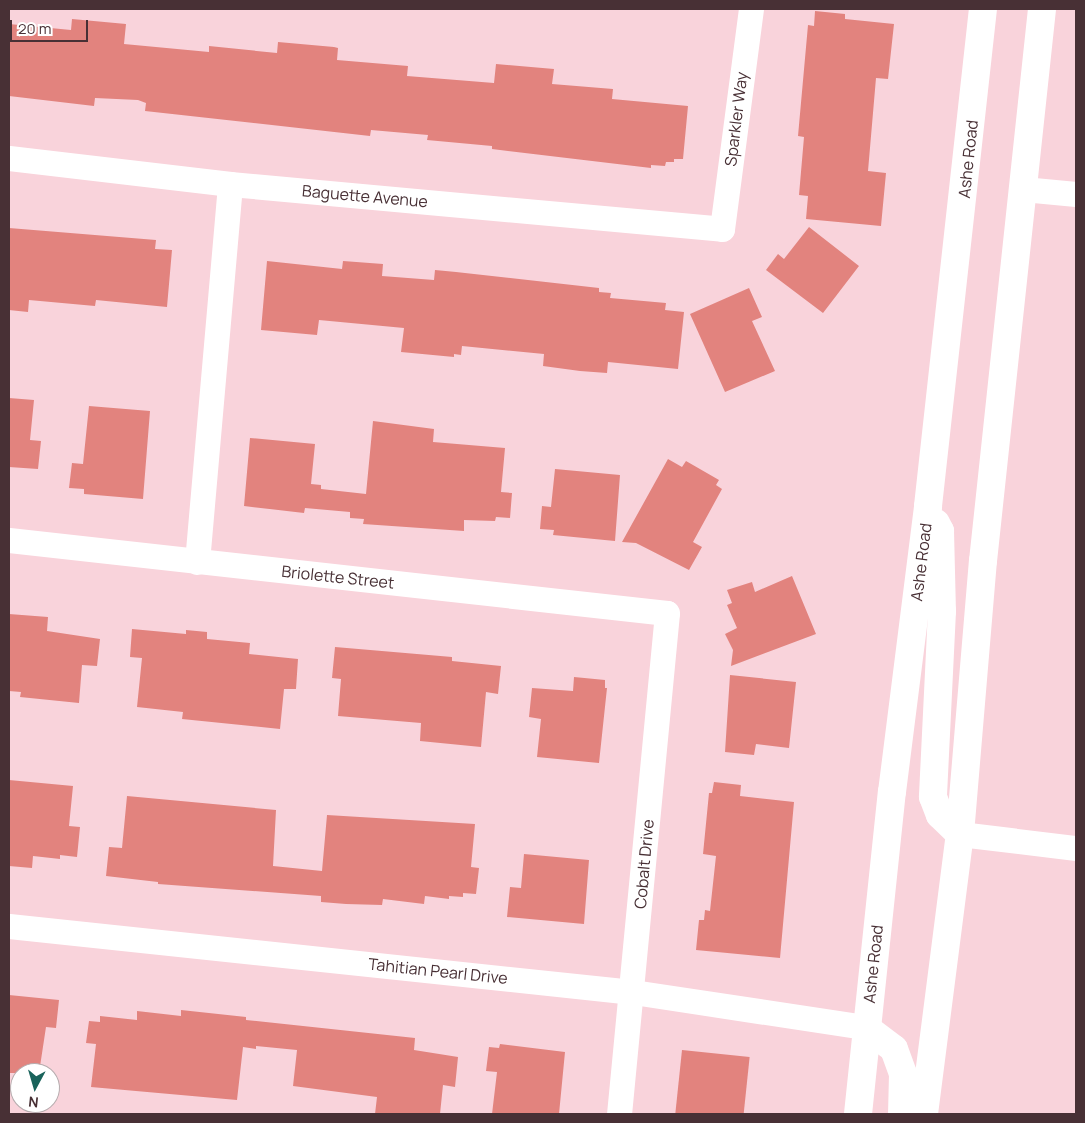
<!DOCTYPE html>
<html>
<head>
<meta charset="utf-8">
<style>
  body { margin:0 }
  #map { position:relative; width:1085px; height:1123px; overflow:hidden; background:#f9d3db; font-family:Manrope,sans-serif }
  div>[style] { position:absolute }
  .building>* { inset:0; background:#e2837e; transform-origin:0 0 }
  .minor>* { height:25px; margin:-12.5px; padding:0 12.5px; transform-origin:12.5px; border-radius:12.5px; background:#fff }
  .secondary>* { height:28px; margin:-14px; padding:0 14px; transform-origin:14px; border-radius:14px; background:#fff }
  span { translate:-50% -50%; white-space:nowrap; text-align:center; line-height:1.15; -webkit-text-stroke:4px #fff; paint-order:stroke }
  .street-label { font-size:16px; color:#483035 }
  .frame { position:absolute; inset:0; border:10px solid #483035; pointer-events:none }
  .north { position:absolute; left:10px; top:1063px; width:50px; height:50px; box-sizing:border-box; background:#fff; border:1px solid #b6acae; border-radius:50%; rotate:186deg; font-size:14px; font-weight:700; line-height:20px; text-align:center; color:#483035 }
  .north::after { content:''; display:block; margin:auto; width:18px; height:22px; background:#19635b; clip-path:polygon(50% 0,100% 100%,50% 72%,0 100%) }
  .scale { position:absolute; left:10px; top:20px; width:78px; height:22px; box-sizing:border-box; border:2px solid #483035; border-top:0; padding-left:6px; font-size:15px; line-height:18px; white-space:nowrap; color:#483035; -webkit-text-stroke:4px #fff; paint-order:stroke }
</style>
</head>
<body>
<div id="map">
  <div class="building">
    <i style="clip-path:polygon(815px 11px,845px 14px,845px 19px,894px 24px,888px 79px,876px 78px,868px 171px,886px 173px,881px 226px,806px 219px,808px 196px,799px 195px,804px 137px,798px 136px,808px 25px,814px 26px)"></i>
    <i style="clip-path:polygon(72px 19px,126px 24px,124px 44px,209px 52px,209px 46px,277px 53px,278px 42px,334px 47px,338px 48px,337px 60px,408px 66px,407px 76px,494px 83px,496px 64px,554px 69px,552px 84px,613px 89px,612px 99px,688px 106px,683px 159px,674px 159px,674px 162px,666px 162px,665px 166px,651px 165px,651px 168px,492px 149px,492px 146px,427px 140px,428px 135px,371px 130px,370px 136px,145px 111px,146px 103px,138px 100px,95px 98px,94px 106px,9px 96px,9px 24px,71px 30px)"></i>
    <i style="clip-path:polygon(809px 227px,859px 266px,823px 313px,766px 270px,778px 254px,784px 259px)"></i>
    <i style="clip-path:polygon(9px 228px,156px 240px,155px 249px,172px 250px,167px 307px,96px 300px,95px 306px,29px 300px,28px 312px,9px 310px)"></i>
    <i style="clip-path:polygon(267px 261px,342px 269px,343px 261px,383px 264px,382px 276px,434px 280px,435px 270px,456px 272px,599px 288px,599px 292px,611px 293px,610px 298px,666px 303px,665px 310px,684px 312px,678px 369px,608px 362px,607px 373px,580px 371px,543px 366px,544px 354px,462px 346px,461px 355px,454px 354px,454px 357px,401px 352px,404px 328px,319px 320px,317px 335px,261px 330px)"></i>
    <i style="clip-path:polygon(749px 288px,762px 317px,752px 321px,775px 371px,725px 392px,690px 314px)"></i>
    <i style="clip-path:polygon(9px 398px,34px 400px,30px 440px,41px 441px,38px 469px,9px 467px)"></i>
    <i style="clip-path:polygon(89px 406px,150px 411px,143px 499px,84px 494px,84px 489px,69px 488px,72px 463px,83px 464px)"></i>
    <i style="clip-path:polygon(373px 421px,434px 429px,433px 442px,505px 448px,501px 492px,512px 493px,510px 518px,496px 517px,495px 521px,464px 520px,464px 531px,363px 524px,364px 519px,350px 518px,350px 512px,305px 508px,304px 513px,244px 506px,250px 438px,315px 444px,311px 484px,321px 485px,321px 489px,366px 494px)"></i>
    <i style="clip-path:polygon(668px 459px,682px 467px,686px 461px,719px 480px,716px 485px,722px 489px,693px 542px,702px 547px,689px 570px,636px 543px,622px 542px)"></i>
    <i style="clip-path:polygon(555px 469px,620px 475px,615px 541px,553px 535px,554px 530px,540px 529px,542px 506px,551px 507px)"></i>
    <i style="clip-path:polygon(792px 576px,816px 634px,731px 666px,733px 650px,725px 634px,737px 628px,727px 605px,732px 603px,727px 590px,752px 582px,755px 592px)"></i>
    <i style="clip-path:polygon(9px 614px,48px 617px,47px 631px,100px 639px,97px 666px,82px 665px,79px 703px,20px 697px,21px 692px,9px 691px)"></i>
    <i style="clip-path:polygon(132px 629px,186px 634px,186px 630px,207px 632px,207px 639px,250px 643px,249px 654px,298px 659px,296px 689px,284px 689px,280px 729px,182px 719px,183px 712px,137px 707px,142px 658px,130px 657px)"></i>
    <i style="clip-path:polygon(335px 647px,452px 657px,452px 661px,501px 666px,498px 694px,486px 692px,481px 747px,420px 741px,421px 723px,338px 716px,341px 679px,332px 678px)"></i>
    <i style="clip-path:polygon(730px 675px,796px 682px,789px 748px,756px 744px,754px 755px,725px 752px)"></i>
    <i style="clip-path:polygon(574px 677px,605px 680px,605px 688px,607px 688px,599px 763px,537px 757px,541px 719px,529px 717px,532px 688px,573px 691px)"></i>
    <i style="clip-path:polygon(9px 780px,73px 786px,69px 826px,80px 827px,77px 857px,60px 855px,60px 859px,33px 856px,32px 868px,9px 866px)"></i>
    <i style="clip-path:polygon(714px 782px,741px 785px,740px 796px,794px 802px,780px 958px,696px 950px,699px 920px,704px 920px,705px 910px,710px 911px,716px 856px,703px 854px,709px 793px,712px 793px)"></i>
    <i style="clip-path:polygon(127px 796px,276px 810px,273px 866px,322px 871px,327px 815px,475px 824px,471px 867px,479px 868px,476px 894px,463px 893px,463px 897px,449px 896px,449px 899px,425px 896px,424px 904px,383px 899px,382px 905px,346px 904px,321px 902px,321px 896px,158px 884px,158px 882px,106px 876px,109px 847px,122px 848px)"></i>
    <i style="clip-path:polygon(524px 854px,589px 860px,584px 924px,507px 917px,510px 887px,521px 888px)"></i>
    <i style="clip-path:polygon(9px 995px,59px 1000px,56px 1028px,46px 1027px,39px 1073px,9px 1073px)"></i>
    <i style="clip-path:polygon(181px 1010px,246px 1017px,246px 1020px,415px 1038px,414px 1050px,458px 1057px,455px 1087px,443px 1085px,440px 1114px,375px 1114px,377px 1097px,293px 1086px,297px 1050px,256px 1046px,256px 1049px,243px 1047px,237px 1100px,91px 1087px,96px 1044px,86px 1043px,89px 1021px,100px 1022px,100px 1016px,137px 1020px,137px 1011px,181px 1016px)"></i>
    <i style="clip-path:polygon(500px 1044px,565px 1052px,559px 1114px,492px 1114px,497px 1072px,486px 1071px,489px 1047px,499px 1048px)"></i>
    <i style="left:682px;top:1050px;width:68px;height:64px;rotate:6deg"></i>
  </div>
  <div class="minor">
    <i style="left:9px;top:158px;width:223px;rotate:6.7deg"></i>
    <i style="left:230px;top:184px;width:494px;rotate:5.2deg"></i>
    <i style="left:722px;top:229px;width:222px;rotate:-82.5deg"></i>
    <i style="left:1023px;top:189px;width:53px;rotate:5.4deg"></i>
    <i style="left:9px;top:540px;width:662px;rotate:6.33deg"></i>
    <i style="left:667px;top:613px;width:503px;rotate:95.47deg"></i>
    <i style="left:197px;top:562px;width:379px;rotate:-85deg"></i>
    <i style="left:960px;top:834px;width:117px;rotate:6.9deg"></i>
    <i style="left:9px;top:926px;width:627px;rotate:6.04deg"></i>
    <i style="left:633px;top:992px;width:235px;rotate:8.6deg"></i>
  </div>
  <div class="secondary">
    <i style="left:936px;top:523px;width:9px;rotate:63deg"></i>
    <i style="left:940px;top:531px;width:80px;rotate:88.6deg"></i>
    <i style="left:942px;top:611px;width:186px;rotate:92.8deg"></i>
    <i style="left:933px;top:797px;width:19px;rotate:69deg"></i>
    <i style="left:940px;top:815px;width:28px;rotate:44deg"></i>
    <i style="left:865px;top:1027px;width:36px;rotate:37deg"></i>
    <i style="left:894px;top:1049px;width:27px;rotate:70deg"></i>
    <i style="left:903px;top:1074px;width:40px;rotate:91.4deg"></i>
    <i style="left:858px;top:1114px;width:324px;rotate:-84deg"></i>
    <i style="left:892px;top:792px;width:288px;rotate:-82.8deg"></i>
    <i style="left:928px;top:506px;width:500px;rotate:-83.69deg"></i>
    <i style="left:924px;top:1114px;width:282px;rotate:-82.7deg"></i>
    <i style="left:960px;top:834px;width:274px;rotate:-85.2deg"></i>
    <i style="left:983px;top:561px;width:555px;rotate:-83.9deg"></i>
  </div>
  <div class="street-label">
    <span style="left:736px;top:119px;rotate:-83deg">Sparkler Way</span>
    <span style="left:968px;top:159px;rotate:-84deg">Ashe Road</span>
    <span style="left:365px;top:196px;rotate:5deg">Baguette Avenue</span>
    <span style="left:921px;top:562px;rotate:-83deg">Ashe Road</span>
    <span style="left:338px;top:577px;rotate:6deg">Briolette Street</span>
    <span style="left:644px;top:864px;rotate:-85deg">Cobalt Drive</span>
    <span style="left:873px;top:964px;rotate:-84deg">Ashe Road</span>
    <span style="left:438px;top:971px;rotate:6deg">Tahitian Pearl Drive</span>
  </div>
  <div class="frame"></div>
  <div class="north">N</div>
  <div class="scale">20 m</div>
</div>
</body>
</html>
